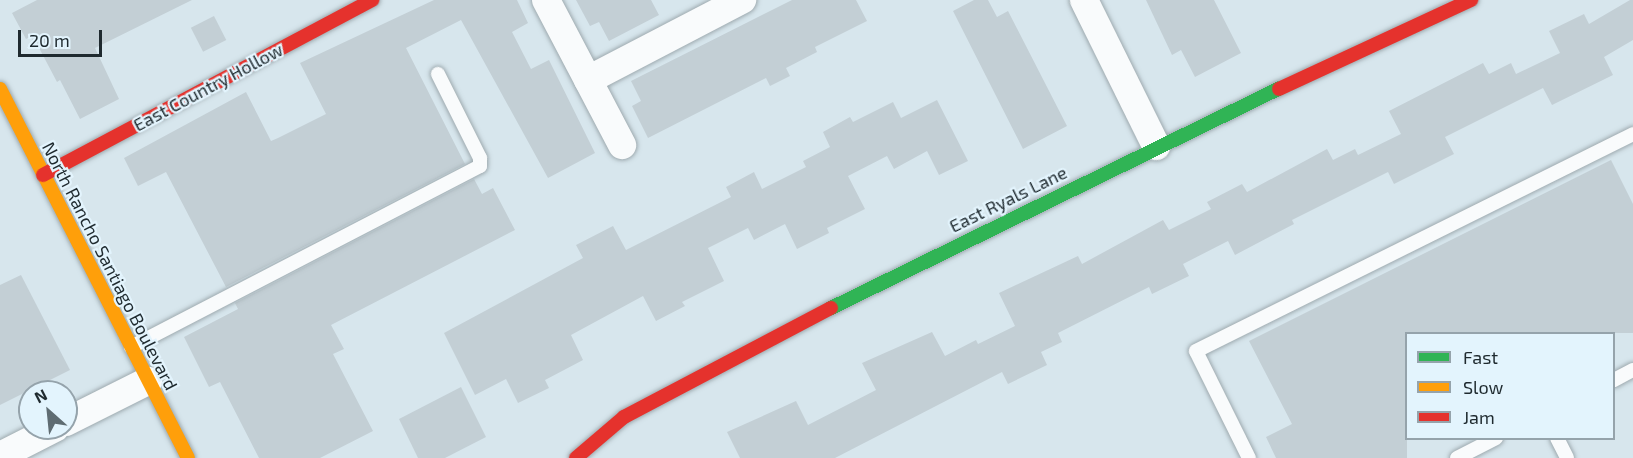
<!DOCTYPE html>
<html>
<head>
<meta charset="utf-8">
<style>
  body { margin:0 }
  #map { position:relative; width:1633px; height:458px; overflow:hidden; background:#d7e6ed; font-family:"Exo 2",sans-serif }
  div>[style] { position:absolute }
  .building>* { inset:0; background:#c3cfd5; transform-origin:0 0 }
  .roads { filter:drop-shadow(0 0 2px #9eaaaf) drop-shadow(0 0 2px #9eaaaf) }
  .lane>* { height:14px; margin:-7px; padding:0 7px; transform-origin:7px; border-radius:7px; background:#f9fbfc }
  .street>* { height:28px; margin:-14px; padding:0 14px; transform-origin:14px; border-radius:14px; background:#f9fbfc }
  .fast>* { height:14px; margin:-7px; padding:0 7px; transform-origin:7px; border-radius:7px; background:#30b455 }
  .slow>* { height:14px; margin:-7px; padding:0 7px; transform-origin:7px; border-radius:7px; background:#ff9f0a }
  .jam>* { height:14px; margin:-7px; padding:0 7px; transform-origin:7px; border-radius:7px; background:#e5322d }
  span { translate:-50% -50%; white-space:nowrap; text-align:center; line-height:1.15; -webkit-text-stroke:4.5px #e3f4fd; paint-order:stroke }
  .street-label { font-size:18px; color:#1f2a2f }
  .legend { position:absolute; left:1405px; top:332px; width:210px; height:108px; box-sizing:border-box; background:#e3f4fd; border:2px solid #95a3ab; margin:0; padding:8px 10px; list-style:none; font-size:18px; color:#1f2a2f }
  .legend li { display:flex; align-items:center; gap:12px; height:30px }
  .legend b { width:30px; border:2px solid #95a3ab }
  .north { position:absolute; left:18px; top:380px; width:60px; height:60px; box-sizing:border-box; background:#e3f4fd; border:2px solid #95a3ab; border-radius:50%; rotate:333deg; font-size:16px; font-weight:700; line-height:24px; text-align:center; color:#1f2a2f }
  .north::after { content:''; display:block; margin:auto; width:21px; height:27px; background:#5f6c72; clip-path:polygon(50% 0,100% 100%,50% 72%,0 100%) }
  .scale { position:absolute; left:18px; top:30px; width:84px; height:27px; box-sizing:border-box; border:3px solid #1f2a2f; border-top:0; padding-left:8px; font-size:18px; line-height:21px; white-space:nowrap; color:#1f2a2f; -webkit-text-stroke:4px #e3f4fd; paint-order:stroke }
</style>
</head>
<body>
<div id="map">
  <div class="building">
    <i style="clip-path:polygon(37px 0,192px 0,95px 48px,119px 99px,80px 119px,60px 80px,57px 82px,37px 44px,30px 37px,26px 39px,12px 13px)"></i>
    <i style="clip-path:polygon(434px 0,517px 0,528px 23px,512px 32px,531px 69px,549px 60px,595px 153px,548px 178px,461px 20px,406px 48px,465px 164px,226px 287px,166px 172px,138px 186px,124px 158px,246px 92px,271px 141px,278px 138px,326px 114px,300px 63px)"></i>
    <i style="clip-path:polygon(576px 0,651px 0,659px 15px,609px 41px,599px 22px,590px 26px)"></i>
    <i style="clip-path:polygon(792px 0,856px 0,867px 21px,815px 47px,817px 52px,786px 68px,790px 76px,770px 86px,766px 78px,648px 138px,632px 106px,641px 101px,631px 81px)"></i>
    <i style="clip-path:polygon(974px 0,988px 0,997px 17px,1008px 11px,1067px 126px,1023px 149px,953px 11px)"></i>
    <i style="clip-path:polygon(1146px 0,1214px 0,1241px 53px,1195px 77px,1181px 50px,1172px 55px)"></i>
    <i style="clip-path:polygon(1630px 0,1633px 0,1633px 40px,1604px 57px,1613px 75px,1552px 105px,1543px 88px,1445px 137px,1454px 154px,1394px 184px,1388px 172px,1292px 220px,1294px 224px,1235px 255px,1228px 241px,1183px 264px,1189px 276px,1152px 294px,1149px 287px,1058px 333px,1062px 342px,1041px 352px,1047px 365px,1008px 384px,1002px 372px,835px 458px,740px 458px,727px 432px,796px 401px,808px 425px,876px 390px,862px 363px,932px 332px,945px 356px,976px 340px,978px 344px,1015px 326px,999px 293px,1078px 256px,1082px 264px,1163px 220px,1169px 230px,1211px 209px,1207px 202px,1242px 184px,1247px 192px,1327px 149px,1333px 160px,1355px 149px,1358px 155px,1401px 134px,1389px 111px,1483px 63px,1489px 74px,1511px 63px,1516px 74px,1560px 53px,1549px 31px,1584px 14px,1589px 24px)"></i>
    <i style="left:214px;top:16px;width:27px;height:26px;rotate:63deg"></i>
    <i style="clip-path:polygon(937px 100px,968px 161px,939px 175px,927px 151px,894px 169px,887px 156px,848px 176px,865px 209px,827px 228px,829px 233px,797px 249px,785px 224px,754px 240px,748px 228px,708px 248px,724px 281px,682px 302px,685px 306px,656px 321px,643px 296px,571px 335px,583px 360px,545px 380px,549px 388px,518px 403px,506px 379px,475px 395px,444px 333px,583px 258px,576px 245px,613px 226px,626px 250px,731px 197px,726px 187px,754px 172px,762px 189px,806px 167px,803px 161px,830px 147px,823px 132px,850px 117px,853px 122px,893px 102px,901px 118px)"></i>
    <i style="clip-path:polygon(1611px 160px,1633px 204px,1633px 333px,1407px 333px,1407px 458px,1276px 458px,1266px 437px,1292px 424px,1249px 341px)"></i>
    <i style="clip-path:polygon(474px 179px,482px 194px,493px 188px,515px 230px,331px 325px,344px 349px,333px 354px,373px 431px,320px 458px,259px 458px,220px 382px,209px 387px,184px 337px,238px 309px,235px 303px)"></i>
    <i style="clip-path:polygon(21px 275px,70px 370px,0 405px,0 285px)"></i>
    <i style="clip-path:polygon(461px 387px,486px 437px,445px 458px,418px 458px,399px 419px)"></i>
  </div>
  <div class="roads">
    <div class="lane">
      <i style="left:131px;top:347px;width:393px;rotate:-27.4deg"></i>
      <i style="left:480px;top:166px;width:8px;rotate:-90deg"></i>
      <i style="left:480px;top:158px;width:94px;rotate:-116.6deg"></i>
      <i style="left:1614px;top:380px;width:21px;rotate:-28deg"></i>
      <i style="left:1557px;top:438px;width:22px;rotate:63deg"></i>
      <i style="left:1249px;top:458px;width:119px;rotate:-116.4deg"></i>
      <i style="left:1196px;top:351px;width:488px;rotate:-26.4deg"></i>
      <i style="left:1457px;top:458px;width:44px;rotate:-27.1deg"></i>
    </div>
    <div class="street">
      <i style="left:546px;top:0;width:164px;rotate:62.3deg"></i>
      <i style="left:1084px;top:0;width:163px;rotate:63.7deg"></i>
      <i style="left:588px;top:80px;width:174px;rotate:-27.5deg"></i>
      <i style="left:66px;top:422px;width:92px;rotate:-26.6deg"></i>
      <i style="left:0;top:456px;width:62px;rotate:-27deg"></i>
    </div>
    <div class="fast">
      <i style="left:831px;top:308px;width:499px;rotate:-26.1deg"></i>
    </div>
    <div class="slow">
      <i style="left:0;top:89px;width:414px;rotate:63deg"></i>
    </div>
    <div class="jam">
      <i style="left:1279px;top:89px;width:212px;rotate:-24.9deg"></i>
      <i style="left:43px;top:175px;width:373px;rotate:-28deg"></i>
      <i style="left:576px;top:458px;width:63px;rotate:-40.5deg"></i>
      <i style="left:624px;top:417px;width:234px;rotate:-27.8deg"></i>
    </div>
  </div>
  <div class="street-label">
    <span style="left:208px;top:87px;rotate:-28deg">East Country Hollow</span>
    <span style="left:1008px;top:199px;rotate:-26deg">East Ryals Lane</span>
    <span style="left:110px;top:266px;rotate:63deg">North Rancho Santiago Boulevard</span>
  </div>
  <ul class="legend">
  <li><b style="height:8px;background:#30b455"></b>Fast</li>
  <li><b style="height:8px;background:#ff9f0a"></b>Slow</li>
  <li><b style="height:8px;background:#e5322d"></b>Jam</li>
  </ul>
  <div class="north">N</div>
  <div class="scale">20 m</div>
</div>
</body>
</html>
